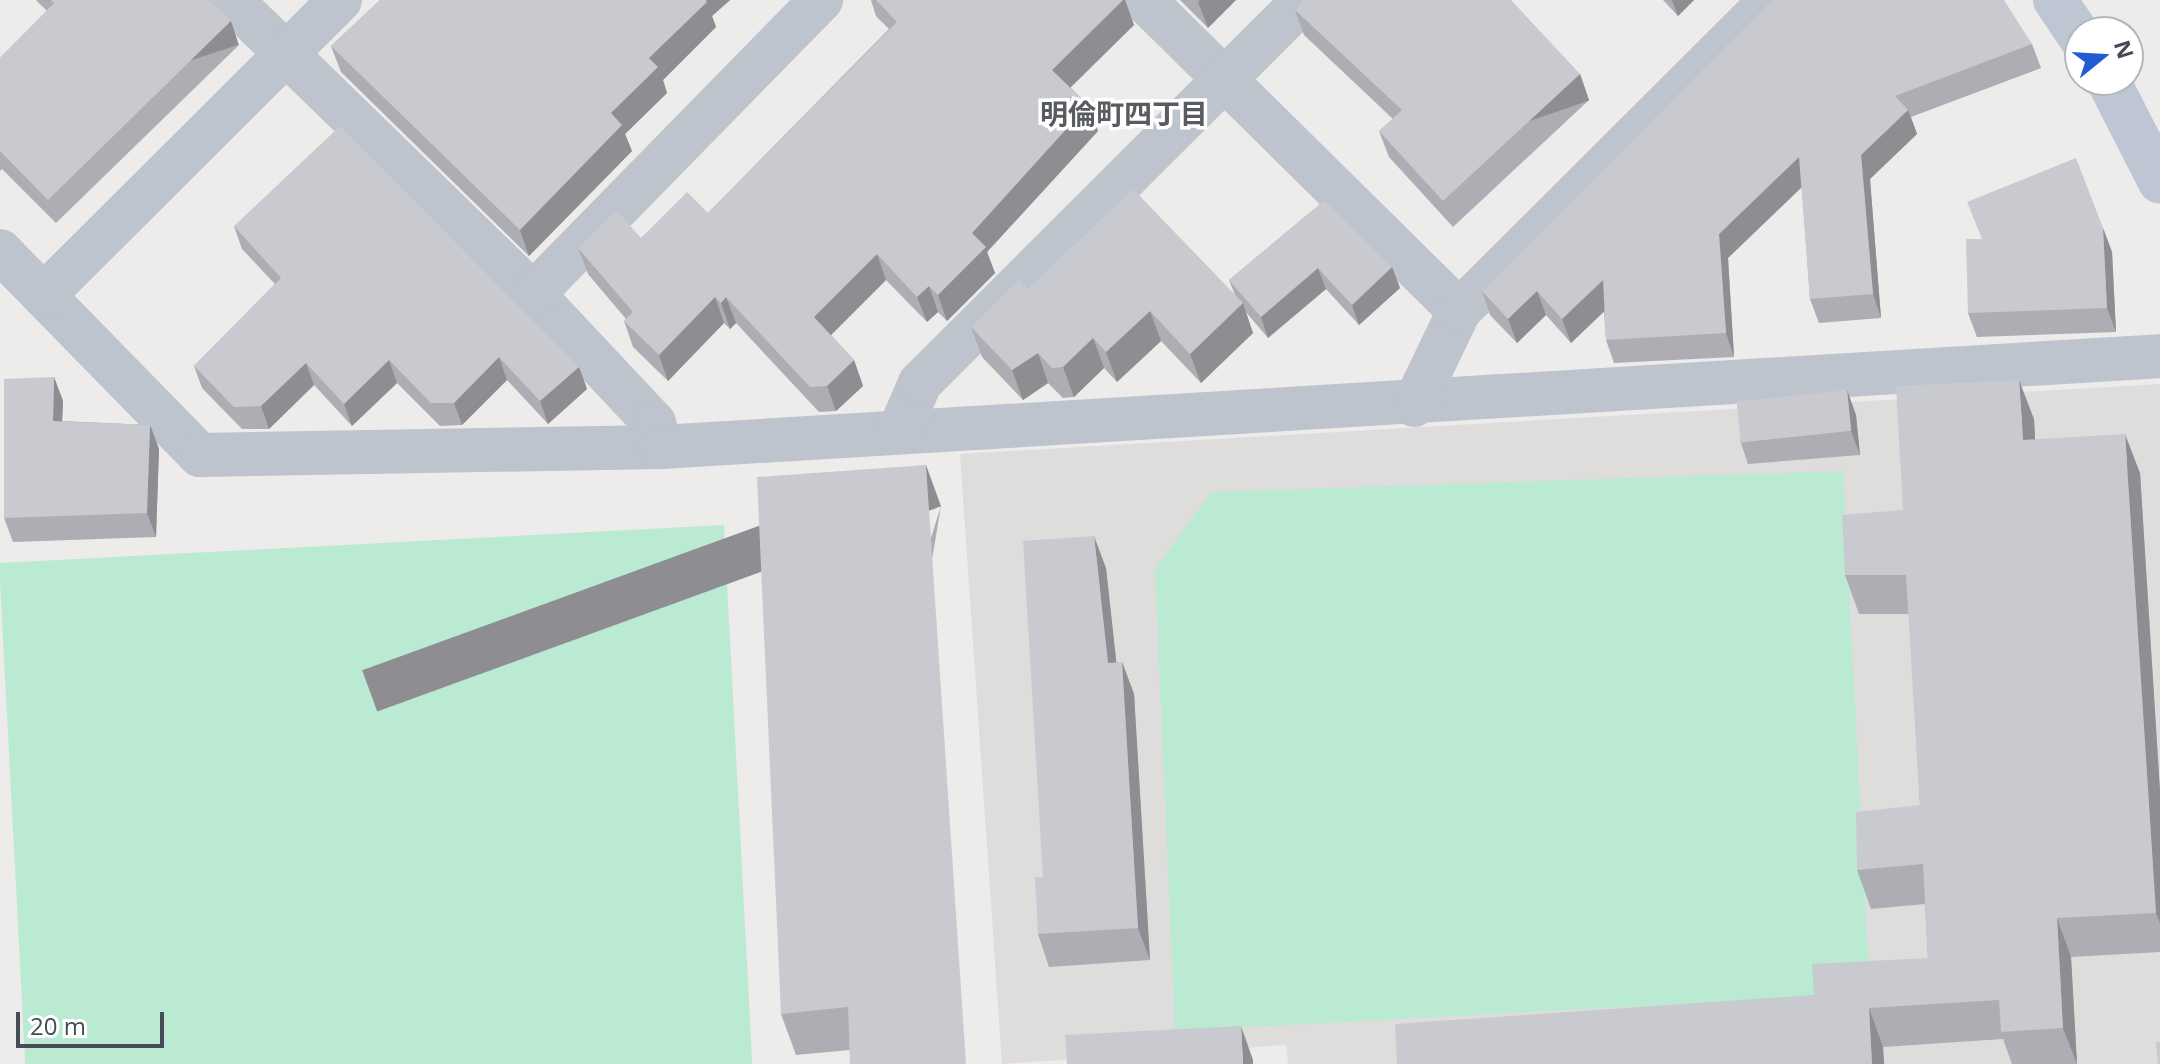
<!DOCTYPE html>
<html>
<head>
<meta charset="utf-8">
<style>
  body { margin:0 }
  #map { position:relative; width:2160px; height:1064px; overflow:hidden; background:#eeebeb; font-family:"Open Sans","Noto Sans JP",sans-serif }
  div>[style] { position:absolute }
  .education>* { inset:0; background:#dfdcdc }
  .green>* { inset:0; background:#baebd2; transform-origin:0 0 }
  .street>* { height:44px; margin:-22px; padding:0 22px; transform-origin:22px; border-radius:22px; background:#bdc4cd }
  .secondary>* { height:44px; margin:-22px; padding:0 22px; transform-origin:22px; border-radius:22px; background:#bec6d4 }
  .wall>* { inset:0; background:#adadb3 }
  .shaded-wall>* { inset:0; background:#8d8d92; transform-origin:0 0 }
  .building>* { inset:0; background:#c9c9d0; transform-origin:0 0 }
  span { translate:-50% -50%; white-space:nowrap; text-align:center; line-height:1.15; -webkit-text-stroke:7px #fff; paint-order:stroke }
  .neighbourhood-label { font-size:28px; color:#585b5f; font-weight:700 }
  .north { position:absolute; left:2064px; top:16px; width:80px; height:80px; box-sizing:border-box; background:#fff; border:2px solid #b5b7bc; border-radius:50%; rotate:72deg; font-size:22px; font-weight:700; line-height:32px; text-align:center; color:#454c57 }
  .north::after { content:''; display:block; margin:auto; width:28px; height:36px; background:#225cd0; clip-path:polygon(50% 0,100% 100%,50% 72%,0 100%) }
  .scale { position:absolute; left:16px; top:1012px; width:148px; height:36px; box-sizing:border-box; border:4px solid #454c57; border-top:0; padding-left:10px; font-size:24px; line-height:28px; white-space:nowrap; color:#454c57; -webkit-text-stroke:6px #fff; paint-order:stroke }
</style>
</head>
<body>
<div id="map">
  <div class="education">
    <i style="clip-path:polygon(2160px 384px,2160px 1064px,1288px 1064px,1286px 1045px,1002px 1064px,960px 454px)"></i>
  </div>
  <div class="green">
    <i style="clip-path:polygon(1843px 471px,1870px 994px,1175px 1031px,1155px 569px,1211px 492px)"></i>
    <i style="left:724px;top:525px;width:540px;height:726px;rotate:87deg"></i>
  </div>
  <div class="street">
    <i style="left:231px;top:0;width:421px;rotate:44.2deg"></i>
    <i style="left:533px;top:294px;width:177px;rotate:46.8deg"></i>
    <i style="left:654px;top:423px;width:25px;rotate:74deg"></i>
    <i style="left:1144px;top:0;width:443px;rotate:44.6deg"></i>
    <i style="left:0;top:251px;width:286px;rotate:45.6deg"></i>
    <i style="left:200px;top:455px;width:461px;rotate:-1deg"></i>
    <i style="left:661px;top:447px;width:1502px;rotate:-3.47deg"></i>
    <i style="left:533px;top:294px;width:412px;rotate:-45.6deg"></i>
    <i style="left:44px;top:295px;width:418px;rotate:-44.9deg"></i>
    <i style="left:1414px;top:405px;width:104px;rotate:-64.4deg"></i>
    <i style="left:1459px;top:311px;width:441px;rotate:-44.9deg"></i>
    <i style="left:899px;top:432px;width:53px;rotate:-66.8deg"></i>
    <i style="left:920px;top:383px;width:542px;rotate:-44.93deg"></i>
  </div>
  <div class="secondary">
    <i style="left:2055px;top:0;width:45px;rotate:56deg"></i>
    <i style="left:2108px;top:80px;width:114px;rotate:63deg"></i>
  </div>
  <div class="wall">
    <i style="clip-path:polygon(36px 0,209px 0,239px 45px,56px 223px,2px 169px,0 171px,0 58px,47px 11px)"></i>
    <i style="clip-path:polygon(380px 0,730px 0,712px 16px,716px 27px,663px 80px,667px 93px,625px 134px,632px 151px,529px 256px,341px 72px,331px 46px)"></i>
    <i style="clip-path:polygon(871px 0,1125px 0,1134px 25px,1070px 87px,1088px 105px,1098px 131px,987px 252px,995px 273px,947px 321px,938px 312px,927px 322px,886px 280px,831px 335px,854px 360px,863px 386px,836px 411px,819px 412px,736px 323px,730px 329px,724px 323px,668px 381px,633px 347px,624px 321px,626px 319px,588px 274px,578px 248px,641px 238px,708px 213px,889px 29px,876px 16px)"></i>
    <i style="clip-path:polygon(1180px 0,1236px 0,1208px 28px)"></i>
    <i style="clip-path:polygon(1663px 0,1694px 0,1678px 16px)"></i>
    <i style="clip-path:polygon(1772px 0,2032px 44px,2041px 68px,1911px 117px,1917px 134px,1870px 179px,1881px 318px,1819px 323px,1810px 299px,1802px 187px,1728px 258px,1734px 357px,1614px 363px,1606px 340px,1604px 311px,1571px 343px,1546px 315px,1517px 343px,1490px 315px,1482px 291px)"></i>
    <i style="clip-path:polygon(1295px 10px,1580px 74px,1589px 100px,1453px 227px,1389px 157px,1379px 131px,1393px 119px,1304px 35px)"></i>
    <i style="clip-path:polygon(1325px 200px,1392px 267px,1400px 288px,1359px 325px,1326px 289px,1268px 338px,1245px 311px,1253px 333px,1201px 383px,1161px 341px,1117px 382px,1104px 368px,1074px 397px,1063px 398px,1048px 383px,1023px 400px,982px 357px,971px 327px,1028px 289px,1235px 295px,1229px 280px)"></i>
    <i style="clip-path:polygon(234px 226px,579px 367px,587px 389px,548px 424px,507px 380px,462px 425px,440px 426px,397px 383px,352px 426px,314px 385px,269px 429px,242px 429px,202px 388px,194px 366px,275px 284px,242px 249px)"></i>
    <i style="clip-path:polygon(2103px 228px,2112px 252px,2116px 332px,1977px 337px,1968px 313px,1981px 239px)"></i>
    <i style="clip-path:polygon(54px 377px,63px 401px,62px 421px,150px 425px,159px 449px,156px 537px,13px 542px,4px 518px)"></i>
    <i style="clip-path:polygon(1847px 390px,1856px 415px,1860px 455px,1748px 464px,1740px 440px)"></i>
    <i style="clip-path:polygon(2034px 419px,2035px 439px,2140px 473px,2160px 792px,2160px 952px,2071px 957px,2077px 1064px,2012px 1064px,2003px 1039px,1883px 1047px,1884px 1064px,1397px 1064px,1814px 995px,1928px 958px,1925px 904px,1871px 909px,1857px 870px,1920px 805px,1909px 614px,1859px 614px,1845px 575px,1903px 510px)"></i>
    <i style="clip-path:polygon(941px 506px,850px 1050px,796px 1055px,781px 1014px)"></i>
    <i style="clip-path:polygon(1106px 568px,1116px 662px,1122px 662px,1134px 694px,1150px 960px,1049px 967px,1038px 934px,1043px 877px)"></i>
  </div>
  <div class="shaded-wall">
    <i style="clip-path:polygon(702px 0,730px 0,712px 16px,716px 27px,663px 80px,667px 93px,625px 134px,632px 151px,529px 256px,520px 230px,611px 113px,649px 58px)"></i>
    <i style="clip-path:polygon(1123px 0,1125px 0,1134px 25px,1062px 96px,1052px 70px)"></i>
    <i style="clip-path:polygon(1200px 0,1236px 0,1208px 28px,1198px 2px)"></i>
    <i style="clip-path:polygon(1672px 0,1694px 0,1678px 16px)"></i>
    <i style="left:231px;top:21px;width:25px;height:256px;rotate:72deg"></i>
    <i style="left:1580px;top:74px;width:28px;height:187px;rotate:71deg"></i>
    <i style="clip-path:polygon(1088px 105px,1098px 131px,987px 252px,995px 273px,947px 321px,938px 295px,972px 233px)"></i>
    <i style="clip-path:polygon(1908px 110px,1917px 134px,1870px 179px,1881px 318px,1873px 294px,1861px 155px)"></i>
    <i style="clip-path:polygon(1799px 157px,1808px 181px,1728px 258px,1734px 357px,1726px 333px,1719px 234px)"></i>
    <i style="clip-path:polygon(2103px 228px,2112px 252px,2116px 332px,2107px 308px)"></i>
    <i style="clip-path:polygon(877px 254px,886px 280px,823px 343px,814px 317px)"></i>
    <i style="clip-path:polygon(1392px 267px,1400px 288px,1359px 325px,1352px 305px)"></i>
    <i style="clip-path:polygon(1318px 268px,1326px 289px,1268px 338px,1261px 317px)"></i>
    <i style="clip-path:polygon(1603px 280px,1612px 304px,1571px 343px,1562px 319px)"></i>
    <i style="clip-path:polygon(929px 286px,938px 312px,927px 322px,917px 297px)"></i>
    <i style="clip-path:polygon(1537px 291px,1546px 315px,1517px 343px,1508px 319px)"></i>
    <i style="clip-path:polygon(715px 297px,724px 323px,668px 381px,659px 355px)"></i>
    <i style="clip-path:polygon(726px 297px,736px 323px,730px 329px,721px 303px)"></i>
    <i style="clip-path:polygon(1243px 303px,1253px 333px,1201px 383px,1190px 354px)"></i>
    <i style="clip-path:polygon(1150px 311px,1161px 341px,1117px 382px,1106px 352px)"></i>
    <i style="clip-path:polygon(1093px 338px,1104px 368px,1074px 397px,1063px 367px)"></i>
    <i style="clip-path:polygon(1038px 353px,1048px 383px,1023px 400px,1012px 370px)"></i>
    <i style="clip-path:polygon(499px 357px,507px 380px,462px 425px,454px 403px)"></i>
    <i style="clip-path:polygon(389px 360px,397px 383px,352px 426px,344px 404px)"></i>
    <i style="clip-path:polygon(854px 360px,863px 386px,836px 411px,827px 386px)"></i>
    <i style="clip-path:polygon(306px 363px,314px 385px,269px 429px,261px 406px)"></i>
    <i style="clip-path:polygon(579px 367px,587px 389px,548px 424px,540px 401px)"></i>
    <i style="clip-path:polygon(54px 377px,63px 401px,61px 445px,53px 421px)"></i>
    <i style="clip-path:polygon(2019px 380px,2034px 419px,2037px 479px,2023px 440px)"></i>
    <i style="clip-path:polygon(1847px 390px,1856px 415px,1860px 455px,1851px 431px)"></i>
    <i style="clip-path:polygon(150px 425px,159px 449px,156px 537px,147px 513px)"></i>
    <i style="clip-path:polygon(2125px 434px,2140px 473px,2160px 792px,2160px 923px,2156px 913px)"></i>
    <i style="left:926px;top:465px;width:44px;height:600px;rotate:70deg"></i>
    <i style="clip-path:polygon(1094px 536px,1106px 568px,1120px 695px,1108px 663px)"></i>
    <i style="clip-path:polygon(1122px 662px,1134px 694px,1150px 960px,1138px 928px)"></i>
    <i style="clip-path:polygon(2057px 918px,2071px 957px,2077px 1064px,2063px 1028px)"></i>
    <i style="clip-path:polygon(1869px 1008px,1883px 1047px,1884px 1064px,1872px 1064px)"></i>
    <i style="clip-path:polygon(1241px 1026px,1253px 1060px,1253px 1064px,1243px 1064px)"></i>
  </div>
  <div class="building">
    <i style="clip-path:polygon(51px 0,209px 0,231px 21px,48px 200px,0 151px,0 58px,54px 3px)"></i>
    <i style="clip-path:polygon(380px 0,706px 0,707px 2px,649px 58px,658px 67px,611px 113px,622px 125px,520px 230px,331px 46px)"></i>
    <i style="clip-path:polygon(876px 0,1123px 0,1052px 70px,1088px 105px,972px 233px,986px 247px,938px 295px,929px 286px,917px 297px,877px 254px,814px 317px,854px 360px,827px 386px,810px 387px,726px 297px,721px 303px,715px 297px,659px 355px,624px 321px,633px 312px,578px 248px,616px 210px,641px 238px,687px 192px,708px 213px,897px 22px)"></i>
    <i style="clip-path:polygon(1303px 0,1511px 0,1580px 74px,1443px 201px,1379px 131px,1402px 110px,1295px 10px)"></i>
    <i style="clip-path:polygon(1772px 0,2004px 0,2032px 44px,1895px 96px,1908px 110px,1861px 155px,1873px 294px,1810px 299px,1799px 157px,1719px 234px,1726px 333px,1606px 340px,1603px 280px,1562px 319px,1537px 291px,1508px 319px,1482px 291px)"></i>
    <i style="clip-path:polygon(340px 126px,579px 367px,540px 401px,499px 357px,454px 403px,431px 403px,389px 360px,344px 404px,306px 363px,261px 406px,234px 407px,194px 366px,281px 278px,234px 226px)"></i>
    <i style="clip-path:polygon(2076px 158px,2103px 228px,2107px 308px,1968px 313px,1966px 239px,1982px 239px,1967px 202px)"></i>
    <i style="clip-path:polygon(1133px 189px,1243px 303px,1190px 354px,1150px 311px,1106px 352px,1093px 338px,1063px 367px,1052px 368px,1038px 353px,1012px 370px,971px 327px,1019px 280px,1028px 289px)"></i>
    <i style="clip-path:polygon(1325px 200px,1392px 267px,1352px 305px,1318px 268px,1261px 317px,1229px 280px)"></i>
    <i style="clip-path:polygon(54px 377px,53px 421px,150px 425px,147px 513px,4px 518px,4px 379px)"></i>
    <i style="clip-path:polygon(2019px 380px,2023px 440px,2125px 434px,2156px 913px,2057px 918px,2063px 1028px,2001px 1032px,1999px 1000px,1869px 1008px,1872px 1064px,1397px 1064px,1395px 1024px,1814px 995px,1812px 964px,1928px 958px,1923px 864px,1857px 870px,1856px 812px,1920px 805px,1906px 575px,1845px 575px,1842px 515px,1903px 510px,1896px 386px)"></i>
    <i style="left:1847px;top:390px;width:41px;height:111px;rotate:84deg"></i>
    <i style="clip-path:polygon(926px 465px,966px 1064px,850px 1064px,848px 1007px,781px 1014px,757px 477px)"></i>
    <i style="clip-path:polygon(1094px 536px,1108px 663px,1122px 662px,1138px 928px,1038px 934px,1035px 877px,1043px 877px,1023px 541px)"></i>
    <i style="clip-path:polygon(1241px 1026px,1243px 1064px,1067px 1064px,1065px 1035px)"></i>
    <i style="clip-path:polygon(2156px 1042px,2160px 1042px,2160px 1064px,2158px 1064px)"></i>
  </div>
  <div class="neighbourhood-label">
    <span style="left:1124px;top:113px">明倫町四丁目</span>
  </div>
  <div class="north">N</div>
  <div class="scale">20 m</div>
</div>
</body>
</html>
